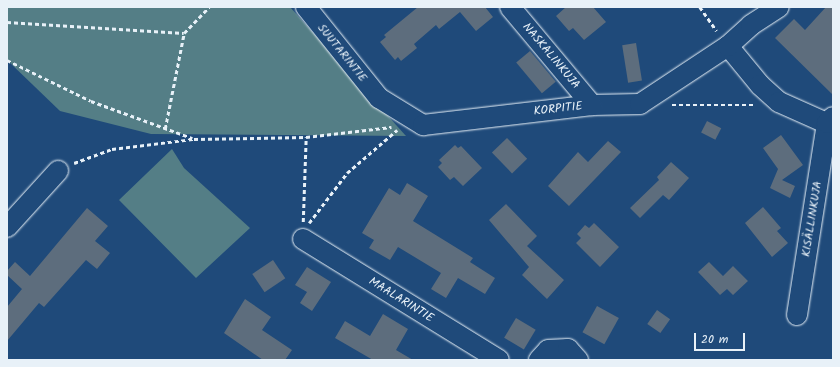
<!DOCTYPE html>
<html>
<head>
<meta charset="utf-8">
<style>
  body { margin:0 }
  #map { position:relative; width:840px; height:367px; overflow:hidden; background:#1f4a7a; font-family:Kalam,sans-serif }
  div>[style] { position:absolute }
  .green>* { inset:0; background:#547e86 }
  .building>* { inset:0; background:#5d6d7d; transform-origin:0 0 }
  .path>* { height:2.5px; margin-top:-1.25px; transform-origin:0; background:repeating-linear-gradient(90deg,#e8f1f8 0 4px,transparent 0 7px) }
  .roads { filter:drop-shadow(0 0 1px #e8f1f8) drop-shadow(0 0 1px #e8f1f8) }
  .minor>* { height:20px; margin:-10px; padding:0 10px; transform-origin:10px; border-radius:10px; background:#1f4a7a }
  span { translate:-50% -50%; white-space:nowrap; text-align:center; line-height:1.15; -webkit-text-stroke:3px #1f4a7a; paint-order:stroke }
  .street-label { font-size:12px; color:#e8f1f8 }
  .frame { position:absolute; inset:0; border:8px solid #e8f1f8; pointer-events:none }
  .scale { position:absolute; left:694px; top:333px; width:51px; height:18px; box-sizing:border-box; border:2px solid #e8f1f8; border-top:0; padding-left:5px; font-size:12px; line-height:14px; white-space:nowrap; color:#e8f1f8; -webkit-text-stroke:3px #1f4a7a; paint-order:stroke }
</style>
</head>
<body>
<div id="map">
  <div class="green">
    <i style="clip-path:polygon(7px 7px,290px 7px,406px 136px,151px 134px,60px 111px,7px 60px)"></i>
    <i style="clip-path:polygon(172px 149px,184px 168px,250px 228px,196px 278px,119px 200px)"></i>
  </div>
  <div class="building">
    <i style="clip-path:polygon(418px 7px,485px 7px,493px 17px,476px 31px,460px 12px,439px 29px,436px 25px,414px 44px,417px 48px,401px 61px,398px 57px,395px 60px,380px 42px,386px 37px,384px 35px)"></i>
    <i style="clip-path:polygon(566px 7px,593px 7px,606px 22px,584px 40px,573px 28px,569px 31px,556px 16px)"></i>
    <i style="clip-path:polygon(826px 7px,833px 7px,833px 95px,775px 38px,794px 19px,805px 30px)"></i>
    <i style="left:636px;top:43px;width:38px;height:14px;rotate:81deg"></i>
    <i style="left:530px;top:51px;width:40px;height:18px;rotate:50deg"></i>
    <i style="left:707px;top:121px;width:16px;height:13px;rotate:27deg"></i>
    <i style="clip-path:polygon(781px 135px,803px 165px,782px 180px,795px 186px,790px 198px,770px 188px,778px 169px,763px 148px)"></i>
    <i style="left:507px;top:138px;width:29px;height:21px;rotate:46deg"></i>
    <i style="clip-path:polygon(608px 141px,621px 152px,569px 206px,548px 186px,578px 152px,588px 162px)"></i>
    <i style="clip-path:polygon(455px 145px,458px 148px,461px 146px,482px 168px,463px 186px,454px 177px,450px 180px,438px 167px,442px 163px,439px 160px)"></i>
    <i style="clip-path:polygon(671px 162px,689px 178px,669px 200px,663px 195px,640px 218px,630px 208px,659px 180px,657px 177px)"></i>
    <i style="clip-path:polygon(407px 183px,428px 196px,413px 221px,473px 258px,470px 262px,495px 278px,485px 294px,458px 278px,446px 298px,431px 289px,441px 273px,398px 247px,390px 260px,369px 248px,374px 240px,362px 233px,389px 188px,400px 195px)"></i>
    <i style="clip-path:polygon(506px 204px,537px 236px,527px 246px,564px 280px,547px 299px,522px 275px,529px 267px,489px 220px)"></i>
    <i style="clip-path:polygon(763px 207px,781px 228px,777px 231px,788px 243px,772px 257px,745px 223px)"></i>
    <i style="clip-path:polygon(87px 208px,108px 226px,95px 241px,110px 253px,97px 269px,86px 260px,44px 307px,39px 303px,7px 341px,7px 307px,22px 289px,7px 275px,7px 271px,15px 262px,30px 276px)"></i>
    <i style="clip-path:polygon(594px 223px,619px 247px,600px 267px,576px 243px,581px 238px,577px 234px,585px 225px,589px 228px)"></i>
    <i style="left:273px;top:260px;width:22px;height:25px;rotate:56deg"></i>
    <i style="clip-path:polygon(709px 262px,723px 276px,733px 266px,748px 281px,733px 295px,727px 289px,720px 295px,698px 272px)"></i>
    <i style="clip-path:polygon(307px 267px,331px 282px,312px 311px,300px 303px,307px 292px,295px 285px)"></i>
    <i style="clip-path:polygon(245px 299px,271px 317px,262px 330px,292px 350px,285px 360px,263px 360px,224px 333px)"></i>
    <i style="left:597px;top:306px;width:25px;height:30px;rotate:29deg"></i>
    <i style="left:657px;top:310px;width:16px;height:17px;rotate:35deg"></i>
    <i style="clip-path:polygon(383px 314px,408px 329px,396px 350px,413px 360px,373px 360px,335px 338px,345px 321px,370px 336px)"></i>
    <i style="left:516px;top:318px;width:23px;height:23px;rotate:31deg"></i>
  </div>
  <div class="path">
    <i style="left:700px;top:7px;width:29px;rotate:55deg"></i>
    <i style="left:7px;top:22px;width:177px;rotate:3.6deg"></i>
    <i style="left:7px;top:60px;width:93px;rotate:26deg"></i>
    <i style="left:91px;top:101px;width:108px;rotate:20.1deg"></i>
    <i style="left:672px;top:105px;width:83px"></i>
    <i style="left:165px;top:129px;width:98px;rotate:-78.8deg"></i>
    <i style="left:184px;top:33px;width:36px;rotate:-46deg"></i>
    <i style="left:74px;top:163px;width:40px;rotate:-20.2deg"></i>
    <i style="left:112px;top:149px;width:83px;rotate:-7deg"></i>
    <i style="left:194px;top:139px;width:112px;rotate:-1deg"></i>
    <i style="left:306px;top:137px;width:86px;rotate:-6.7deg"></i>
    <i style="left:303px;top:222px;width:85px;rotate:-88deg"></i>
    <i style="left:309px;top:223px;width:63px;rotate:-52.8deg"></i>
    <i style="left:347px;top:173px;width:66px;rotate:-40.7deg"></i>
  </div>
  <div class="roads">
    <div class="minor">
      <i style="left:306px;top:7px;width:117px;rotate:51.3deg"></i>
      <i style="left:379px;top:98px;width:52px;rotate:31.5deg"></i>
      <i style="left:423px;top:125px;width:170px;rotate:-6.7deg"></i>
      <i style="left:592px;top:105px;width:48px;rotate:-1.2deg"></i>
      <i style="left:640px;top:104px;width:105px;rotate:-33.4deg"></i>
      <i style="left:728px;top:46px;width:50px;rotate:50.6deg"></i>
      <i style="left:760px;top:85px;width:25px;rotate:42deg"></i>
      <i style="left:779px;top:102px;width:59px;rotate:24deg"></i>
      <i style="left:510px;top:7px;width:128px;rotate:50.1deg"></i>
      <i style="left:728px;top:46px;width:31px;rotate:-42deg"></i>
      <i style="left:751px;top:25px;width:33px;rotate:-33deg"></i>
      <i style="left:7px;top:227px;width:76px;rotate:-47.7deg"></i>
      <i style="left:303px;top:239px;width:230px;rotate:31.7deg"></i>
      <i style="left:797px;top:315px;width:194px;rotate:-81.1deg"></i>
      <i style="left:827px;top:123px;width:8px;rotate:-45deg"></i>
      <i style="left:539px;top:360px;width:13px;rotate:-48deg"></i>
      <i style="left:548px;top:350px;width:20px;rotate:-3deg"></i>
      <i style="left:568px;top:349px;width:15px;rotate:48deg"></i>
    </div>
  </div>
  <div class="street-label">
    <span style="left:342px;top:53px;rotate:51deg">SUUTARINTIE</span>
    <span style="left:551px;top:56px;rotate:50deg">NASKALINKUJA</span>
    <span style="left:558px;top:109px;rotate:-6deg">KORPITIE</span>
    <span style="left:812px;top:219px;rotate:-81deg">KISÄLLINKUJA</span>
    <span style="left:401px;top:300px;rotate:32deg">MAALARINTIE</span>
  </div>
  <div class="frame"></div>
  <div class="scale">20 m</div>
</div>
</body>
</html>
